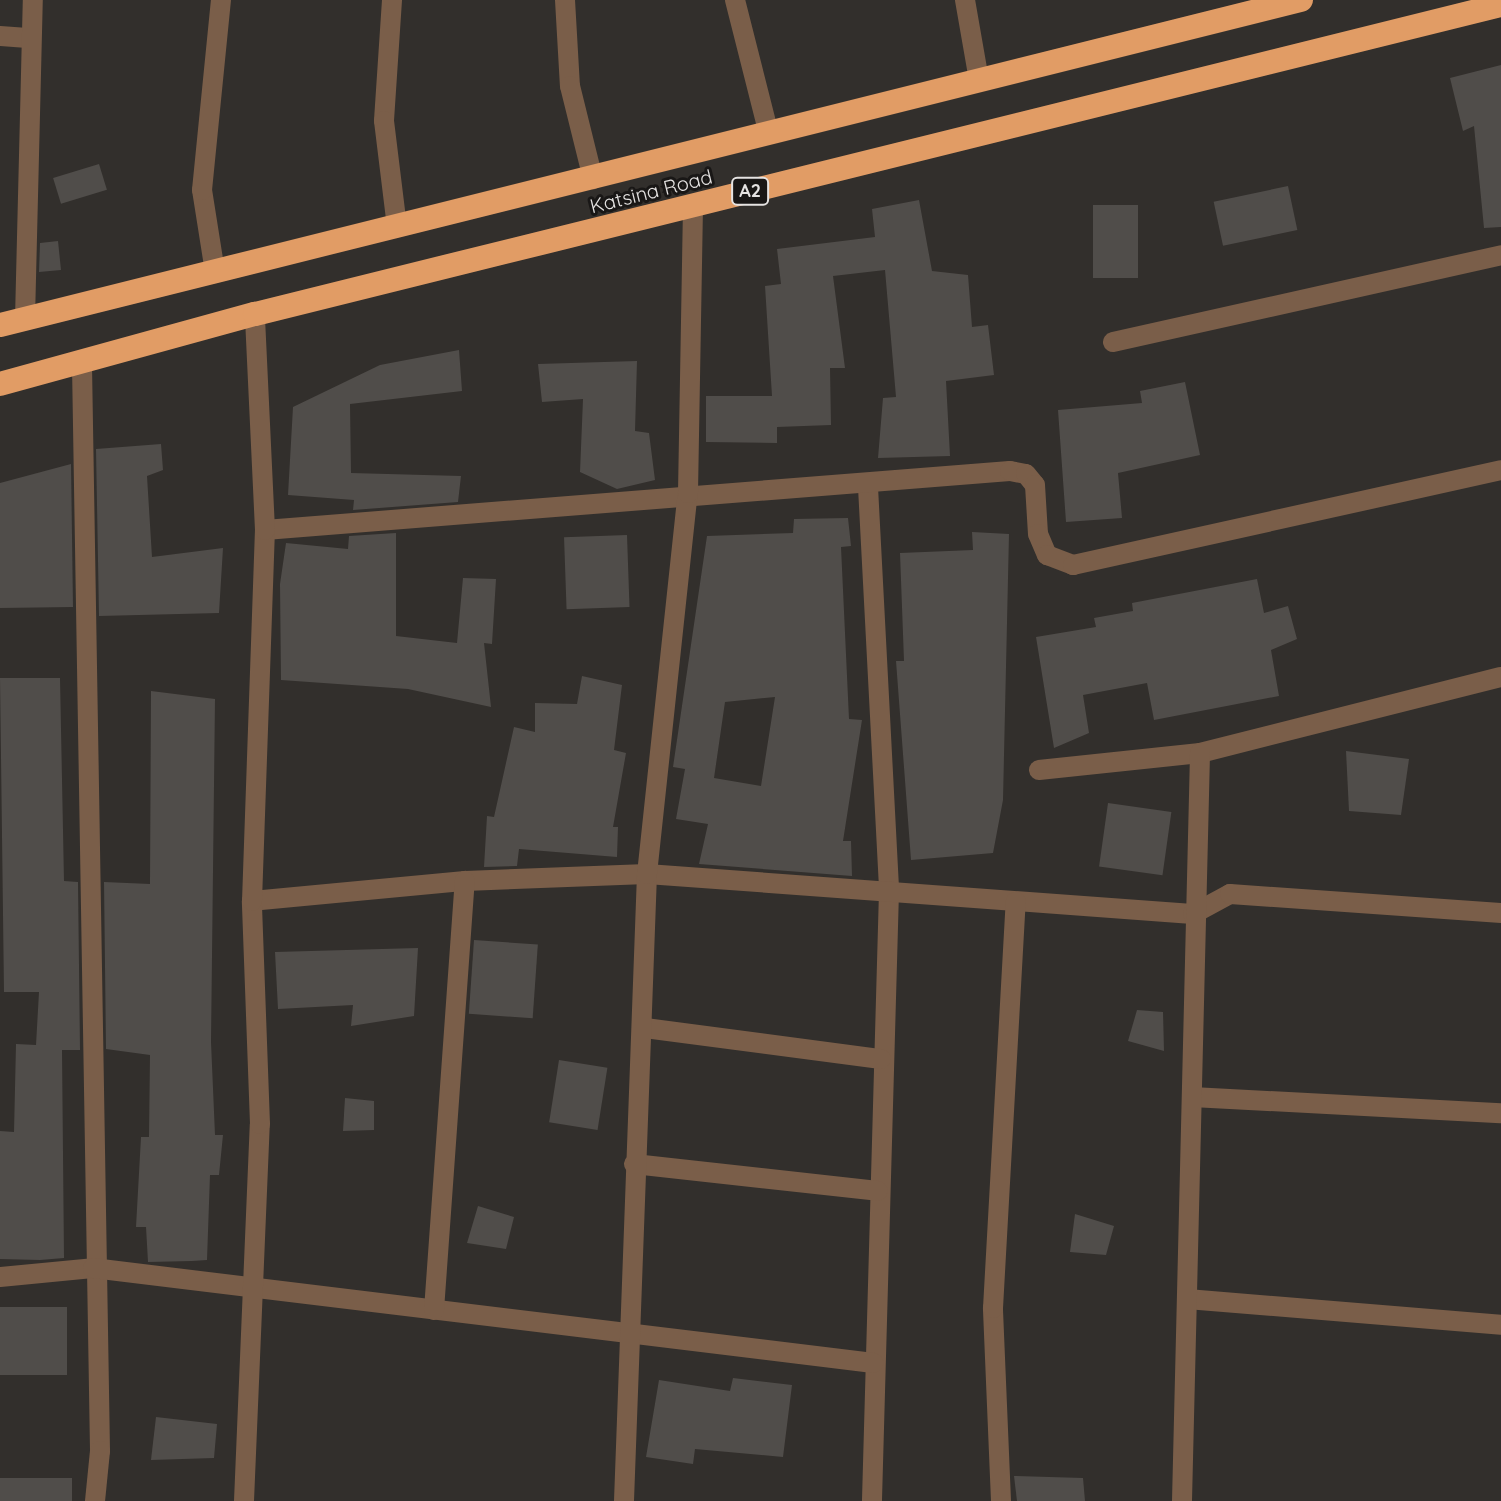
<!DOCTYPE html>
<html>
<head>
<meta charset="utf-8">
<style>
  body { margin:0 }
  #map { position:relative; width:1501px; height:1501px; overflow:hidden; background:#322f2c; font-family:Quicksand,sans-serif }
  div>[style] { position:absolute }
  .building>* { inset:0; background:#504d4a; transform-origin:0 0 }
  .minor>* { height:20px; margin:-10px; padding:0 10px; transform-origin:10px; border-radius:10px; background:#7a5e49 }
  .highway>* { height:24px; margin:-12px; padding:0 12px; transform-origin:12px; border-radius:12px; background:#e19c65 }
  span { translate:-50% -50%; white-space:nowrap; text-align:center; line-height:1.15; -webkit-text-stroke:6px #191716; paint-order:stroke }
  .shield-label span { padding:2px 6px; background:#191716; border:2px solid; border-radius:6px; -webkit-text-stroke-width:0 }
  .shield-label { font-size:18px; color:#e5e3e2; font-weight:700 }
  .street-label { font-size:20px; color:#e5e3e2 }
</style>
</head>
<body>
<div id="map">
  <div class="building">
    <i style="clip-path:polygon(1501px 65px,1501px 227px,1484px 228px,1474px 126px,1463px 131px,1450px 78px)"></i>
    <i style="left:99px;top:164px;width:27px;height:48px;rotate:73deg"></i>
    <i style="left:1288px;top:186px;width:45px;height:76px;rotate:78deg"></i>
    <i style="clip-path:polygon(919px 200px,932px 271px,968px 275px,972px 327px,988px 325px,994px 375px,946px 381px,950px 456px,878px 458px,883px 398px,896px 397px,885px 270px,833px 276px,845px 368px,830px 368px,831px 425px,777px 427px,777px 443px,706px 442px,706px 396px,772px 396px,765px 286px,781px 284px,777px 249px,875px 237px,872px 209px)"></i>
    <i style="left:1093px;top:205px;width:45px;height:73px"></i>
    <i style="clip-path:polygon(58px 241px,61px 270px,39px 272px,40px 243px)"></i>
    <i style="clip-path:polygon(459px 350px,462px 391px,350px 404px,351px 473px,461px 476px,458px 502px,353px 510px,354px 500px,288px 495px,293px 407px,380px 365px)"></i>
    <i style="clip-path:polygon(637px 361px,635px 431px,649px 433px,655px 480px,617px 489px,580px 472px,583px 399px,542px 402px,538px 364px)"></i>
    <i style="clip-path:polygon(1185px 382px,1200px 455px,1118px 473px,1122px 518px,1066px 522px,1058px 410px,1142px 403px,1140px 391px)"></i>
    <i style="clip-path:polygon(161px 444px,163px 470px,147px 476px,152px 557px,223px 548px,219px 613px,99px 616px,96px 449px)"></i>
    <i style="clip-path:polygon(71px 464px,73px 607px,0 608px,0 483px)"></i>
    <i style="clip-path:polygon(evenodd,848px 518px,851px 546px,841px 547px,849px 719px,862px 720px,843px 841px,851px 841px,852px 876px,699px 864px,708px 824px,676px 819px,685px 769px,673px 767px,707px 536px,793px 533px,794px 519px,848px 518px,775px 697px,761px 786px,714px 778px,725px 702px,775px 697px)"></i>
    <i style="clip-path:polygon(972px 532px,1009px 534px,1003px 800px,993px 853px,911px 860px,896px 661px,904px 661px,900px 553px,973px 550px)"></i>
    <i style="clip-path:polygon(396px 533px,396px 636px,457px 643px,463px 578px,496px 579px,492px 644px,484px 643px,491px 707px,408px 689px,281px 680px,280px 584px,286px 543px,348px 549px,349px 536px)"></i>
    <i style="left:627px;top:535px;width:72px;height:63px;rotate:88deg"></i>
    <i style="clip-path:polygon(1257px 579px,1264px 613px,1288px 606px,1297px 639px,1271px 650px,1279px 696px,1154px 720px,1147px 683px,1083px 695px,1089px 733px,1054px 748px,1036px 637px,1096px 627px,1094px 618px,1133px 611px,1132px 603px)"></i>
    <i style="clip-path:polygon(582px 676px,622px 685px,614px 750px,626px 753px,613px 827px,618px 827px,617px 857px,519px 849px,517px 866px,484px 867px,487px 816px,494px 817px,514px 727px,535px 732px,535px 703px,577px 704px)"></i>
    <i style="clip-path:polygon(0 678px,60px 678px,64px 881px,78px 882px,80px 1050px,62px 1050px,64px 1258px,40px 1260px,0 1259px,0 1131px,14px 1132px,16px 1044px,36px 1045px,39px 992px,4px 992px)"></i>
    <i style="clip-path:polygon(151px 691px,215px 699px,211px 1042px,215px 1135px,223px 1135px,219px 1175px,210px 1175px,207px 1260px,192px 1261px,148px 1262px,146px 1227px,136px 1227px,141px 1137px,149px 1137px,150px 1055px,106px 1049px,104px 882px,150px 884px)"></i>
    <i style="clip-path:polygon(1346px 751px,1409px 759px,1401px 815px,1349px 811px)"></i>
    <i style="left:1108px;top:803px;width:64px;height:64px;rotate:8deg"></i>
    <i style="left:474px;top:940px;width:64px;height:74px;rotate:4deg"></i>
    <i style="clip-path:polygon(418px 948px,414px 1016px,351px 1026px,353px 1005px,278px 1009px,275px 952px)"></i>
    <i style="clip-path:polygon(1137px 1010px,1163px 1012px,1164px 1051px,1128px 1041px)"></i>
    <i style="left:559px;top:1060px;width:49px;height:63px;rotate:9deg"></i>
    <i style="clip-path:polygon(345px 1098px,374px 1101px,374px 1130px,343px 1131px)"></i>
    <i style="clip-path:polygon(478px 1206px,514px 1217px,506px 1249px,467px 1243px)"></i>
    <i style="clip-path:polygon(1075px 1214px,1114px 1226px,1106px 1255px,1070px 1252px)"></i>
    <i style="left:0;top:1307px;width:67px;height:68px"></i>
    <i style="clip-path:polygon(733px 1378px,792px 1385px,783px 1457px,695px 1449px,693px 1464px,646px 1457px,659px 1380px,730px 1391px)"></i>
    <i style="clip-path:polygon(156px 1417px,217px 1424px,214px 1458px,151px 1460px)"></i>
    <i style="clip-path:polygon(1014px 1476px,1083px 1478px,1085px 1501px,1017px 1501px)"></i>
    <i style="left:72px;top:1478px;width:23px;height:72px;rotate:90deg"></i>
  </div>
  <div class="minor">
    <i style="left:392px;top:0;width:121px;rotate:93.8deg"></i>
    <i style="left:384px;top:121px;width:107px;rotate:83deg"></i>
    <i style="left:565px;top:0;width:86px;rotate:86.7deg"></i>
    <i style="left:570px;top:86px;width:96px;rotate:76.1deg"></i>
    <i style="left:735px;top:0;width:138px;rotate:75.8deg"></i>
    <i style="left:965px;top:0;width:81px;rotate:80.1deg"></i>
    <i style="left:0;top:36px;width:31px;rotate:4deg"></i>
    <i style="left:215px;top:272px;width:83px;rotate:-99deg"></i>
    <i style="left:202px;top:190px;width:191px;rotate:-84.3deg"></i>
    <i style="left:25px;top:319px;width:319px;rotate:-88.6deg"></i>
    <i style="left:1113px;top:342px;width:398px;rotate:-12.6deg"></i>
    <i style="left:82px;top:365px;width:1086px;rotate:89.05deg"></i>
    <i style="left:100px;top:1451px;width:50px;rotate:95.7deg"></i>
    <i style="left:868px;top:487px;width:405px;rotate:87deg"></i>
    <i style="left:889px;top:891px;width:610px;rotate:91.6deg"></i>
    <i style="left:265px;top:530px;width:747px;rotate:-4.53deg"></i>
    <i style="left:1010px;top:471px;width:16px;rotate:11deg"></i>
    <i style="left:1026px;top:474px;width:14px;rotate:51deg"></i>
    <i style="left:1035px;top:485px;width:49px;rotate:86.5deg"></i>
    <i style="left:1038px;top:534px;width:23px;rotate:67deg"></i>
    <i style="left:1047px;top:555px;width:28px;rotate:21deg"></i>
    <i style="left:1073px;top:565px;width:438px;rotate:-12.5deg"></i>
    <i style="left:1039px;top:770px;width:162px;rotate:-6deg"></i>
    <i style="left:1200px;top:753px;width:310px;rotate:-14.2deg"></i>
    <i style="left:252px;top:901px;width:214px;rotate:-5.4deg"></i>
    <i style="left:465px;top:881px;width:182px;rotate:-2.2deg"></i>
    <i style="left:647px;top:874px;width:547px;rotate:4.19deg"></i>
    <i style="left:1193px;top:914px;width:42px;rotate:-28.4deg"></i>
    <i style="left:1230px;top:894px;width:272px;rotate:4deg"></i>
    <i style="left:645px;top:1028px;width:238px;rotate:7.5deg"></i>
    <i style="left:1192px;top:1097px;width:309px;rotate:3deg"></i>
    <i style="left:634px;top:1164px;width:245px;rotate:6.3deg"></i>
    <i style="left:0;top:1277px;width:93px;rotate:-5.5deg"></i>
    <i style="left:93px;top:1268px;width:786px;rotate:6.94deg"></i>
    <i style="left:1187px;top:1299px;width:315px;rotate:4.7deg"></i>
    <i style="left:434px;top:1310px;width:430px;rotate:-85.9deg"></i>
    <i style="left:244px;top:1501px;width:377px;rotate:-87.6deg"></i>
    <i style="left:260px;top:1124px;width:223px;rotate:-92.1deg"></i>
    <i style="left:252px;top:901px;width:371px;rotate:-88deg"></i>
    <i style="left:265px;top:530px;width:216px;rotate:-92.7deg"></i>
    <i style="left:624px;top:1501px;width:627px;rotate:-87.9deg"></i>
    <i style="left:647px;top:874px;width:383px;rotate:-83.9deg"></i>
    <i style="left:688px;top:493px;width:288px;rotate:-89deg"></i>
    <i style="left:1001px;top:1501px;width:193px;rotate:-92.4deg"></i>
    <i style="left:993px;top:1308px;width:407px;rotate:-86.8deg"></i>
    <i style="left:1182px;top:1501px;width:748px;rotate:-88.62deg"></i>
  </div>
  <div class="highway">
    <i style="left:0;top:325px;width:1341px;rotate:-14.03deg"></i>
    <i style="left:0;top:384px;width:264px;rotate:-15.4deg"></i>
    <i style="left:255px;top:314px;width:1284px;rotate:-13.93deg"></i>
  </div>
  <div class="shield-label">
    <span style="left:750px;top:191px">A2</span>
  </div>
  <div class="street-label">
    <span style="left:651px;top:191px;rotate:-14deg">Katsina Road</span>
  </div>
</div>
</body>
</html>
